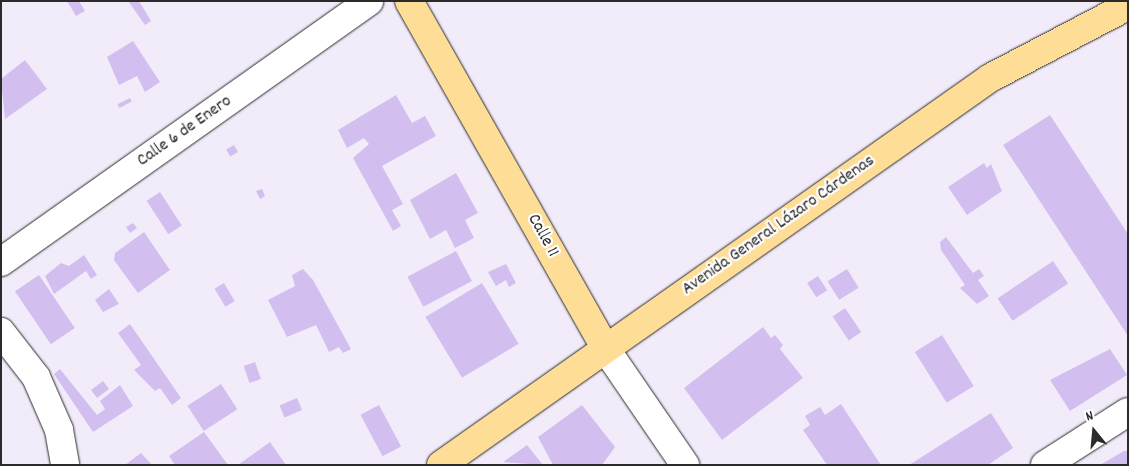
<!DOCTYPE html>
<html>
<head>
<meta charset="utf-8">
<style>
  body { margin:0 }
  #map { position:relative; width:1129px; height:466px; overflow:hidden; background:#f2ecfa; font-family:Dekko,sans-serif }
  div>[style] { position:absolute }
  .building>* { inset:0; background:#d2bff0; transform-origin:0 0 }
  .roads { filter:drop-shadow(0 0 1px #2b2b2b) drop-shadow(0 0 1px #2b2b2b) }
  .minor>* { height:28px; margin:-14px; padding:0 14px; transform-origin:14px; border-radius:14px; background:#fff }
  .major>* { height:28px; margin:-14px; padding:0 14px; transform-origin:14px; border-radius:14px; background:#fedd96 }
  span { translate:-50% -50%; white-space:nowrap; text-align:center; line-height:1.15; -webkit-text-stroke:4.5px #fff; paint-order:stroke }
  .street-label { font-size:18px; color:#2b2b2b }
  .frame { position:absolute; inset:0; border:2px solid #2b2b2b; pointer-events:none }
  .north { position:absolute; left:1069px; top:406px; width:50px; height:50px; -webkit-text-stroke:4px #fff; paint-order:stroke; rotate:343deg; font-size:14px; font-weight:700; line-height:20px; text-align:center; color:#2b2b2b }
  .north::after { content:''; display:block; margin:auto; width:18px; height:22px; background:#2b2b2b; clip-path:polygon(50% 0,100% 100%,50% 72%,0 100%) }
</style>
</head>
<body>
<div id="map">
  <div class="building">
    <i style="clip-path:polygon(67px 1px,79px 1px,85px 11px,76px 16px)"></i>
    <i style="clip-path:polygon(128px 1px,139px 1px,151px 21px,145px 25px)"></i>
    <i style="clip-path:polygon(133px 41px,160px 82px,145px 92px,137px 76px,119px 85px,107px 57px)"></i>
    <i style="clip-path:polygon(25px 60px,47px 89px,5px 119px,1px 79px)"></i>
    <i style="clip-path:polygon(396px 95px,412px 123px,425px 116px,436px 136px,382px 166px,403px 204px,392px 210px,401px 226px,393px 231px,353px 158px,369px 144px,364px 138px,347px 148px,338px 130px)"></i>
    <i style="left:130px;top:98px;width:4px;height:14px;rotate:63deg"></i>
    <i style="clip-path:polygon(1050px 115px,1128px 234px,1128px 336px,1003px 145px)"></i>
    <i style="left:234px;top:145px;width:8px;height:9px;rotate:60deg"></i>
    <i style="clip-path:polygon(984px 163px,987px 168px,991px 164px,1002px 191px,967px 215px,948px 187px)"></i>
    <i style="clip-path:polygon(456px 173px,478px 213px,465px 220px,474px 238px,455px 248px,446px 230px,430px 239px,410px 200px)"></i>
    <i style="clip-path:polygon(262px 189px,265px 196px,260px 199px,256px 191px)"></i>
    <i style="left:160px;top:192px;width:40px;height:16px;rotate:57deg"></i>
    <i style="clip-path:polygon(133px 223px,137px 228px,130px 233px,126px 227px)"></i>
    <i style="clip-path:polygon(144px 232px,170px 270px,138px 293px,114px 260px,115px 253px)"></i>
    <i style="clip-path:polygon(946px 237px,973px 273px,979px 269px,984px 276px,978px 280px,989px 296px,977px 304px,960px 288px,965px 285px,941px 250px,940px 242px)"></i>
    <i style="left:456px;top:251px;width:34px;height:55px;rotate:62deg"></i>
    <i style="clip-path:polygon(84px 255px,97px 275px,91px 279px,86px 271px,54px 294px,45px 276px,61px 263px,69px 266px)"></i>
    <i style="left:1053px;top:261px;width:27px;height:67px;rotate:56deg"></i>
    <i style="clip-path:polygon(506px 264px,516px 283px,509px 287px,506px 280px,496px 286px,488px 272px)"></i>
    <i style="clip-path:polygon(303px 269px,313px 280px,351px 349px,343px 353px,339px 347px,329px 352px,316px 325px,287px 337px,268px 300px,295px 286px,292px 275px)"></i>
    <i style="left:847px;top:269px;width:22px;height:23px;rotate:58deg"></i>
    <i style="left:39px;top:275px;width:64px;height:29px;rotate:56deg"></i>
    <i style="left:818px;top:276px;width:17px;height:13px;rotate:57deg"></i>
    <i style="left:224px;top:283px;width:21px;height:11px;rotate:59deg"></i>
    <i style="left:482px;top:283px;width:71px;height:66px;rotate:59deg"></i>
    <i style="clip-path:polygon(109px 289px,119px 304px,103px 312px,95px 300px)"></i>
    <i style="left:845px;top:308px;width:29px;height:15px;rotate:56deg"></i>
    <i style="clip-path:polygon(130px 324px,181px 398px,172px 405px,160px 388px,155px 391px,134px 370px,141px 365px,118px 333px)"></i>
    <i style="clip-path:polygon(763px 327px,771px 338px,775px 335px,783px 345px,780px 349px,803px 378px,722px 440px,684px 388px)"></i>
    <i style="left:942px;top:335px;width:60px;height:32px;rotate:58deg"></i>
    <i style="clip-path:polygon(1110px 349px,1127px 375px,1070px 411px,1050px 380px)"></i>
    <i style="left:255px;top:362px;width:18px;height:12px;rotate:71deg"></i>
    <i style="clip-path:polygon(60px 369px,97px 415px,105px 409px,100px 401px,120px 385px,133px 406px,93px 432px,54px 374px)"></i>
    <i style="left:103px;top:381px;width:10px;height:15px;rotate:53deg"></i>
    <i style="left:221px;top:384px;width:30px;height:40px;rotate:57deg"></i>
    <i style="left:297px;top:398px;width:13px;height:19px;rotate:67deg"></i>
    <i style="clip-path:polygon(841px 404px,875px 456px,881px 465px,827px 465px,803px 430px,810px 425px,805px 416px,820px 407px,825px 415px)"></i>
    <i style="left:379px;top:405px;width:47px;height:21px;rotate:62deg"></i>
    <i style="clip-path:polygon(582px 405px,615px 447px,602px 465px,553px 465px,538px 437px)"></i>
    <i style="clip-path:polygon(991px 413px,1013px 448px,988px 465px,909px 465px)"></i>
    <i style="clip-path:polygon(204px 432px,228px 465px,175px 465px,169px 456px)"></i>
    <i style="clip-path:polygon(270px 442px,286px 465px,238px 465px)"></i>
    <i style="clip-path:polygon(527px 445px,543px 465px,503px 462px)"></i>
    <i style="clip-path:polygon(1128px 451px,1128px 465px,1100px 465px,1124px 451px)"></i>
    <i style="clip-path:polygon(141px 453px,152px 465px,125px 465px)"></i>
  </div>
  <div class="roads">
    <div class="minor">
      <i style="left:1px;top:262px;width:451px;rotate:-35.3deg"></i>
      <i style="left:1px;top:332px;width:57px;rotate:52.1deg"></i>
      <i style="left:36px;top:377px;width:58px;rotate:66.5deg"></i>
      <i style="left:59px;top:430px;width:36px;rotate:80deg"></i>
      <i style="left:605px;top:348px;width:142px;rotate:55.6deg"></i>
      <i style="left:1045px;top:465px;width:98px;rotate:-32.6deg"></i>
    </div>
    <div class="major">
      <i style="left:409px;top:1px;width:399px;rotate:60.5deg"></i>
      <i style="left:441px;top:465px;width:672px;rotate:-35.18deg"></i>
      <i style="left:990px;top:78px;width:156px;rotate:-27.6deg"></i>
    </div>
  </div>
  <div class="street-label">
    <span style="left:185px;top:132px;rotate:-35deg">Calle 6 de Enero</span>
    <span style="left:779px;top:226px;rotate:-35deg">Avenida General Lázaro Cárdenas</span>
    <span style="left:542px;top:236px;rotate:61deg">Calle 11</span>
  </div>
  <div class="frame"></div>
  <div class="north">N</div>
</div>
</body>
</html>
